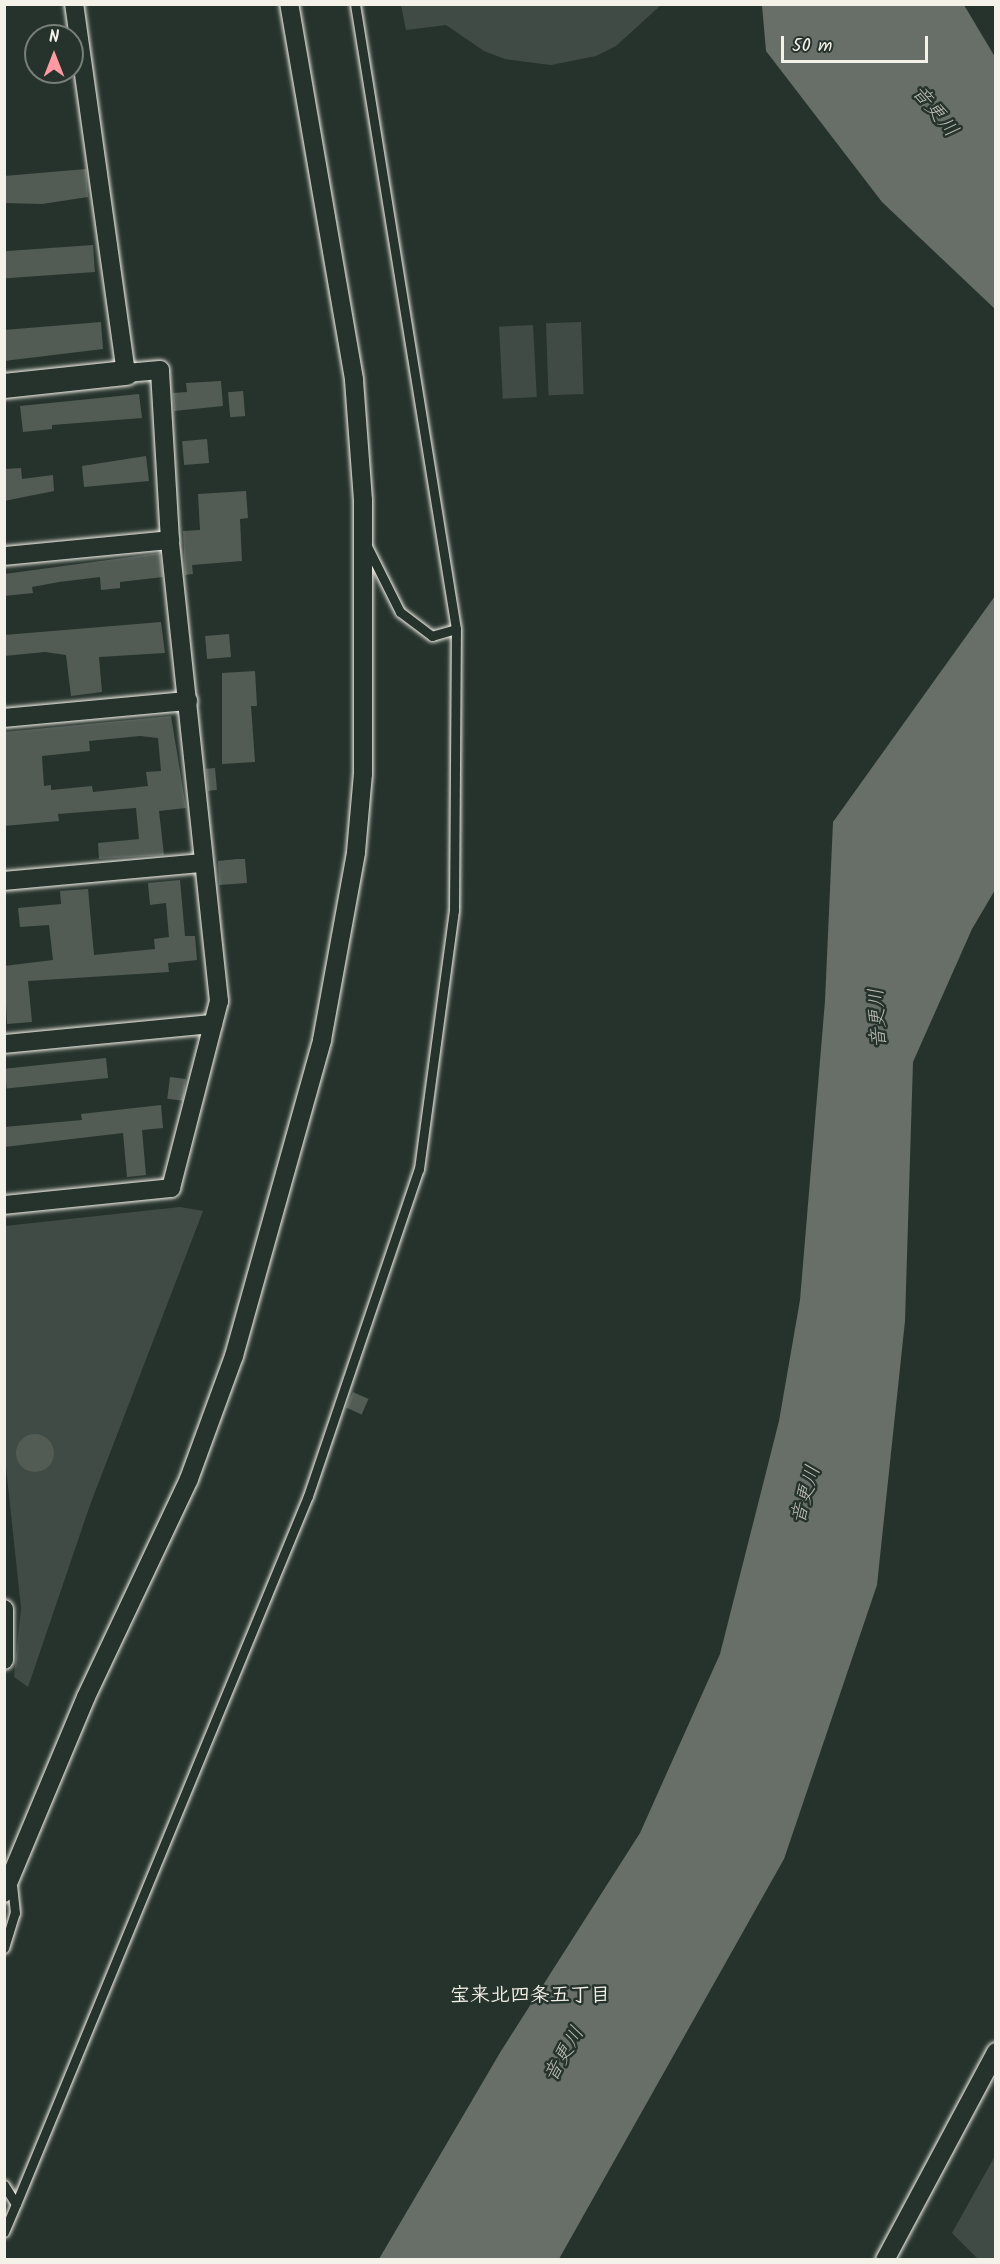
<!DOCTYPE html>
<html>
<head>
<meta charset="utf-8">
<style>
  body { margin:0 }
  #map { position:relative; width:1000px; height:2264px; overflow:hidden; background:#26332d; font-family:Kalam,"Klee One",sans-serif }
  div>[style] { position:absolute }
  .green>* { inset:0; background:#414b45; transform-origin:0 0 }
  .water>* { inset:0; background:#676f68 }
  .building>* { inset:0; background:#525c55; transform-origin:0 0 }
  .round { border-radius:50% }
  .roads { filter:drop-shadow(0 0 2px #f4f1e8) drop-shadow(0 0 2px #f4f1e8) }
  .lane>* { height:9px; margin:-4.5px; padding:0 4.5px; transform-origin:4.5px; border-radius:4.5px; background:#26332d }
  .street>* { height:18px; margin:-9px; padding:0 9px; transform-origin:9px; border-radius:9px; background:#26332d }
  .secondary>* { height:24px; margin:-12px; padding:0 12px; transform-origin:12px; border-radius:12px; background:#26332d }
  span { translate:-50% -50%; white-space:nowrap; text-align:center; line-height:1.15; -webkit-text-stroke:5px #26332d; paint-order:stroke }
  .water-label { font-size:20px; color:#bcbdb5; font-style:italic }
  .neighbourhood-label { font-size:20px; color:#f4f1e8; font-weight:700 }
  .frame { position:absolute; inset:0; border:6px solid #f4f1e8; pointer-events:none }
  .north { position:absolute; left:24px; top:24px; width:60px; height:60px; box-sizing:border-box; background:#26332d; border:2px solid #787f78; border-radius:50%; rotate:0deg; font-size:16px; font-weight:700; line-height:24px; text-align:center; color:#f4f1e8 }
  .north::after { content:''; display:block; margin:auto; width:21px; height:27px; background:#ff9aa2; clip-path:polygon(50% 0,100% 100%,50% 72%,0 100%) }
  .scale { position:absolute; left:781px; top:36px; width:147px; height:27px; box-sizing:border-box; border:3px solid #f4f1e8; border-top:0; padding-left:8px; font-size:18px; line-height:21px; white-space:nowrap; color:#f4f1e8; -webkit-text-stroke:4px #26332d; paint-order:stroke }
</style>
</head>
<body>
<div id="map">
  <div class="green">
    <i style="clip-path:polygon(401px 5px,401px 4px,661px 5px,616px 46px,596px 56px,551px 65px,505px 59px,484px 51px,446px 25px,406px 30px)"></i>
    <i style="left:581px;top:322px;width:72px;height:35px;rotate:88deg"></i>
    <i style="left:533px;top:325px;width:72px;height:34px;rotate:87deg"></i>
    <i style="clip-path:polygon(180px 1207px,203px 1211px,90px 1505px,28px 1687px,14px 1677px,21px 1608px,4px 1448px,5px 1226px)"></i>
    <i style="clip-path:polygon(995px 2156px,995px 2259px,978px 2259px,952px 2233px)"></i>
  </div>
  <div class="water">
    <i style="clip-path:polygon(762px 5px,964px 5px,995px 57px,995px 309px,882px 202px,766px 51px)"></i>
    <i style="clip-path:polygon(995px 596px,995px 890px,972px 929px,913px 1062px,905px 1321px,877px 1585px,784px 1859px,559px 2259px,379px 2259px,501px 2051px,640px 1833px,720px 1654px,779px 1421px,800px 1300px,825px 1001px,833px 822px)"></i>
  </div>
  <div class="building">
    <i style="clip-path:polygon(86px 169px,88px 197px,42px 204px,4px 203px,4px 176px)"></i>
    <i style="left:93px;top:245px;width:27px;height:89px;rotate:86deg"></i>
    <i style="clip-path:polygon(101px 322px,103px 349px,4px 361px,4px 330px)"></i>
    <i style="clip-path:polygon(221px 381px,223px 406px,174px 411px,173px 393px,187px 392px,186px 383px)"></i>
    <i style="left:243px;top:391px;width:25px;height:15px;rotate:85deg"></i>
    <i style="clip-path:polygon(139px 394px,142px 418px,52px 425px,52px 429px,23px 432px,20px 406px)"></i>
    <i style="left:207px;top:439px;width:24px;height:25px;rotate:85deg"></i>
    <i style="clip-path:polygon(146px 456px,149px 481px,84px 487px,82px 466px)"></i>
    <i style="clip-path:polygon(21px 468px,22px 479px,53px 475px,54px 491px,4px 501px,4px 469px)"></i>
    <i style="clip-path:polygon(246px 491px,248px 518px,240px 519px,242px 561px,192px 565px,193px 574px,185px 575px,183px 531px,200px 530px,198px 494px)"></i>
    <i style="clip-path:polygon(160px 553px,163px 577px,120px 582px,120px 588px,101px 590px,100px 577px,59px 582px,32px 587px,33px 593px,4px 596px,4px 574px)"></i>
    <i style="clip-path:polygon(161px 622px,165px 653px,99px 657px,102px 692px,71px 696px,66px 655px,45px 652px,4px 656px,4px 635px)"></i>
    <i style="left:229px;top:634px;width:23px;height:24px;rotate:85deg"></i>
    <i style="clip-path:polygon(255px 671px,257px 706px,251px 706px,255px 762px,222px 764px,222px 673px)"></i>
    <i style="clip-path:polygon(evenodd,171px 716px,186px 808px,159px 811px,164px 855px,99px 859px,98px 843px,139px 839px,136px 808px,58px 814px,59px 821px,4px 826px,4px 732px,171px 716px,140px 736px,158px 738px,161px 771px,146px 772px,148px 786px,93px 792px,92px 786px,51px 790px,51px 785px,44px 786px,42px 756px,90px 751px,89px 741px,140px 736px)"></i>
    <i style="left:215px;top:768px;width:22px;height:9px;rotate:85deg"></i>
    <i style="clip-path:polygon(237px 859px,245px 859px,247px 883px,219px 885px,218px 861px)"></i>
    <i style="clip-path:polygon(180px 880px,185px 936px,195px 936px,197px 960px,168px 963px,169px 972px,28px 981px,32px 1022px,7px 1024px,4px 966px,53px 960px,49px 925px,20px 927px,18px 908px,61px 904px,60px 891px,88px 889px,94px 955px,155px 949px,154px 939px,169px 937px,166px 903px,150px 905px,148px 883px)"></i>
    <i style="left:106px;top:1058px;width:20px;height:102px;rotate:84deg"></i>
    <i style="left:170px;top:1077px;width:16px;height:22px;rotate:7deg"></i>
    <i style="clip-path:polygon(161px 1105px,163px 1128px,142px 1130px,146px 1175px,127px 1177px,123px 1133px,4px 1147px,4px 1127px,82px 1120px,81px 1114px)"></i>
    <i style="left:353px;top:1392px;width:17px;height:17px;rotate:24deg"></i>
    <i class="round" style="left:16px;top:1434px;width:38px;height:38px"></i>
  </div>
  <div class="roads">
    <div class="lane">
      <i style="left:355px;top:4px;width:633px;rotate:80.82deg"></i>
      <i style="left:456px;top:629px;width:25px;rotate:164deg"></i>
      <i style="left:432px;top:636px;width:40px;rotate:-143deg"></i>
      <i style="left:400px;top:612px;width:74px;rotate:-116.6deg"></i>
      <i style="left:4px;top:1948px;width:37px;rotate:-73deg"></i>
      <i style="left:15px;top:1913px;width:30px;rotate:-96deg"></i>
      <i style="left:4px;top:2185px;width:22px;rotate:58deg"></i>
      <i style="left:16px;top:2204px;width:766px;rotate:-67.59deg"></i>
      <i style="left:308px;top:1496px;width:345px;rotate:-71.3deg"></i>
      <i style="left:419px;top:1169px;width:261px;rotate:-82.3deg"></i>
      <i style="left:454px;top:910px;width:281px;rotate:-89.6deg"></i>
      <i style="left:4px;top:2232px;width:30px;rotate:-67deg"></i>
    </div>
    <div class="street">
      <i style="left:4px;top:556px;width:167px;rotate:-5.5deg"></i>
      <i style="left:4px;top:718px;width:185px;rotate:-5.3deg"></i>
      <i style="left:4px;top:881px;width:199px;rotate:-5.2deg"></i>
      <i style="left:4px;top:1044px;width:210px;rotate:-5.5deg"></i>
      <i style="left:4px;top:1205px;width:168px;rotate:-5.8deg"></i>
      <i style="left:171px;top:1188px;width:193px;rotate:-75.6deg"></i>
      <i style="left:219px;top:1001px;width:464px;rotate:-96.1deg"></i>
      <i style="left:170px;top:540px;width:170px;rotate:-93.4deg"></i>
      <i style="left:160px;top:370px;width:34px;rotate:175deg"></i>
      <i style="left:126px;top:373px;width:373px;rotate:-98deg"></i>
      <i style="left:4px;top:1609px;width:51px;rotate:90deg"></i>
      <i style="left:4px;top:1893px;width:212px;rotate:-67.3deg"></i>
      <i style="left:86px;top:1697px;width:241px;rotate:-64.7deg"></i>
      <i style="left:189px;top:1479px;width:131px;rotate:-69.9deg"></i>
      <i style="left:234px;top:1356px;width:328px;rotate:-74.4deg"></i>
      <i style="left:322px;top:1040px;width:191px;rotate:-79.7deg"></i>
      <i style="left:356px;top:852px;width:78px;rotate:-84.9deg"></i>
      <i style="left:363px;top:774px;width:274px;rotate:-90deg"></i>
      <i style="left:363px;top:500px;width:121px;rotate:-94.3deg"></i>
      <i style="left:354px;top:379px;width:381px;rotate:-99.8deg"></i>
      <i style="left:885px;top:2260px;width:236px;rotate:-61.9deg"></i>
    </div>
    <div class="secondary">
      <i style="left:4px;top:386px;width:123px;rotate:-6.1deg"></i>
    </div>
  </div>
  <div class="water-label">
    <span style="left:934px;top:112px;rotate:51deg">音更川</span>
    <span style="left:879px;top:1018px;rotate:-93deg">音更川</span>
    <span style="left:807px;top:1495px;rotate:-74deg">音更川</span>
    <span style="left:565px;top:2055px;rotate:-60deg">音更川</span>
  </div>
  <div class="neighbourhood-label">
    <span style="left:530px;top:1996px">宝来北四条五丁目</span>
  </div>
  <div class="frame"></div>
  <div class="north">N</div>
  <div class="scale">50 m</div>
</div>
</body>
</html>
